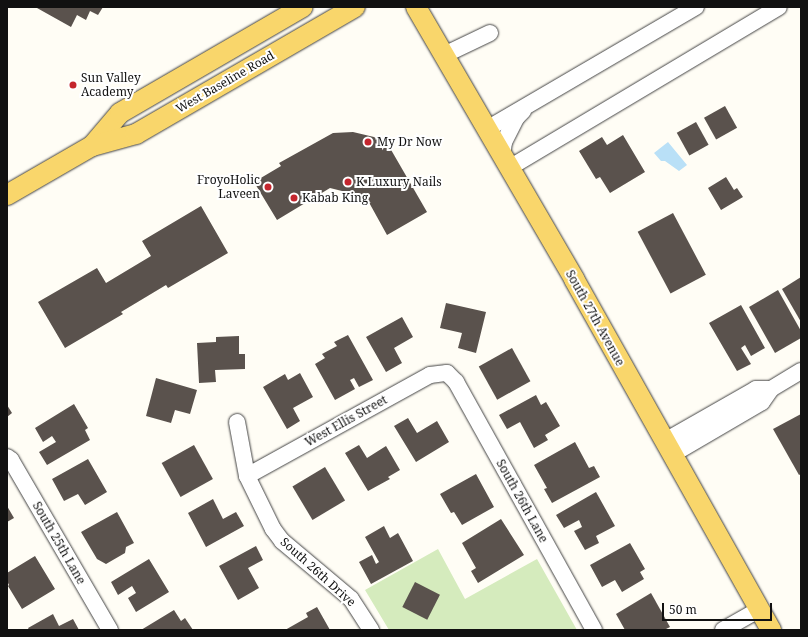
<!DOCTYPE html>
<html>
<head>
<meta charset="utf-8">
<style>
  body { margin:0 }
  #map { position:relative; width:808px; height:637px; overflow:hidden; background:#fffdf5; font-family:"Noto Serif",serif }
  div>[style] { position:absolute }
  .green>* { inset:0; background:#d5ebbd }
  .water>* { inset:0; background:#b9e0f7 }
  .building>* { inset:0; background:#5a524d; transform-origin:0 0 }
  .roads { filter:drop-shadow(0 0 1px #444) drop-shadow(0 0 1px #444) }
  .minor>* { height:16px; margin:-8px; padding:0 8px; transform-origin:8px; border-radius:8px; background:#fff }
  .major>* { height:20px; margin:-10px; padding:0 10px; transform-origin:10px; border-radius:10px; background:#f9d66b }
  .dots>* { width:11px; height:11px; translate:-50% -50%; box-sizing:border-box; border:2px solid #fff; border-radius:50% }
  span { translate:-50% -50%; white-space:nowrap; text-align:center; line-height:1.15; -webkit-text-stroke:4px #fff; paint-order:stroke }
  .poi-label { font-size:12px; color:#111 }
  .left { translate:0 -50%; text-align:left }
  .right { translate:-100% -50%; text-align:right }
  .street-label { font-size:12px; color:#111 }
  .frame { position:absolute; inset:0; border:8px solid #111; pointer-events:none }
  .scale { position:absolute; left:662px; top:603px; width:110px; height:18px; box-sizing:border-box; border:2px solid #111; border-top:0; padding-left:5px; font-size:12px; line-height:14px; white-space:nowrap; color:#111; -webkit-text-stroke:3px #fff; paint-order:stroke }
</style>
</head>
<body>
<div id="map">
  <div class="green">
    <i style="clip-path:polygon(438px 549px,465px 599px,537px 559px,577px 630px,389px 630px,365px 590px)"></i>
  </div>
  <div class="water">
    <i style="clip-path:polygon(668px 142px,687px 165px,679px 171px,665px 161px,661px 161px,654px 153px)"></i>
  </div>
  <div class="building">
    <i style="clip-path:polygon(38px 7px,103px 7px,98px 15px,90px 11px,86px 20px,77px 15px,71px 27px,37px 8px)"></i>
    <i style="left:725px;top:106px;width:25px;height:24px;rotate:61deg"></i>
    <i style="left:696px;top:122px;width:26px;height:22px;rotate:61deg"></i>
    <i style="clip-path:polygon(353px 132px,374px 137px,390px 148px,427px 212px,387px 235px,366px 197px,330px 188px,277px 220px,254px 182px,281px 166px,279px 163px,333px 133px)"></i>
    <i style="clip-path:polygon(623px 135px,645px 172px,610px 193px,600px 177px,596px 179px,579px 151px,602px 137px,607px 145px)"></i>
    <i style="clip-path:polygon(726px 177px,734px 190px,737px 188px,743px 197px,721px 210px,708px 188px)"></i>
    <i style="clip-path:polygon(201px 206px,228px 253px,168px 288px,166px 285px,121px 312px,123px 314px,65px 348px,38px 302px,97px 268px,106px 283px,151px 256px,142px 241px)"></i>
    <i style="left:673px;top:213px;width:70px;height:40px;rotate:62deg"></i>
    <i style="clip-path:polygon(801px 277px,801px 322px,782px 289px)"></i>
    <i style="clip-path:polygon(778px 290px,801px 331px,801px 338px,775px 353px,749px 307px)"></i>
    <i style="clip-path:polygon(446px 303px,486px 312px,476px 353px,458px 348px,462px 333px,440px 328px)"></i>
    <i style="clip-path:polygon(741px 305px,765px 348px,751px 356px,745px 345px,741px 348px,751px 364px,737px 371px,709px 323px)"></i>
    <i style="clip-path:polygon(402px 317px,413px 337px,394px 348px,402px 363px,386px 372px,366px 337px)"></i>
    <i style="clip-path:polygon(348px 335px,373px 380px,359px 387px,354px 378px,350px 380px,355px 389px,335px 400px,315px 364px,325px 358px,322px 354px,337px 346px,334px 342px)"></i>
    <i style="clip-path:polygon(239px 336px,239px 354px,245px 354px,245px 369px,215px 370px,216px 382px,199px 383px,197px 343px,216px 342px,216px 337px)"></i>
    <i style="left:512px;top:348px;width:38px;height:38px;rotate:61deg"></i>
    <i style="clip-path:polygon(300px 373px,313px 397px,293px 408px,300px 421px,287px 429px,263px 387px,285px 374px,288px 380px)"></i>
    <i style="clip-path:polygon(156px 378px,197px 390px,190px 414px,175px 410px,171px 423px,146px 416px)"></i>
    <i style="clip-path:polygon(536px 395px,541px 405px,546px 402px,560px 426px,545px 435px,548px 440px,534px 448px,520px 422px,507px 429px,499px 415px)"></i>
    <i style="clip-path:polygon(74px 404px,88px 428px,85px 430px,90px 440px,47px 465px,39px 452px,56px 442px,52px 436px,43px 442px,35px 428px)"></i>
    <i style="clip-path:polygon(7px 405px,12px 413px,7px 417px)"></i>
    <i style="clip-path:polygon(801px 414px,801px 474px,799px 475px,773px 429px)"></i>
    <i style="clip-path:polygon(408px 418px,417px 433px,437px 421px,449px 442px,416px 462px,394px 426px)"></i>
    <i style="clip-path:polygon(575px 442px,589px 468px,594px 466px,600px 477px,552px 503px,544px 489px,547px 488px,534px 465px)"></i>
    <i style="left:194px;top:445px;width:39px;height:37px;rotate:61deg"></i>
    <i style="clip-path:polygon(359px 445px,367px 458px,386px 446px,400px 470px,388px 477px,390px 479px,368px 491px,345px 453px)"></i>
    <i style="clip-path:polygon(88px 459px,107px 492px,85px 505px,78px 494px,64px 501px,52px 479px)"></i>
    <i style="left:325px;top:467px;width:39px;height:38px;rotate:59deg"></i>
    <i style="clip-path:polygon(476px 474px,494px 507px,462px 525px,454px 512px,451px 513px,440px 494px)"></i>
    <i style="clip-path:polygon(596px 492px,615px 526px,596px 536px,599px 543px,585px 550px,574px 531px,582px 527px,579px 520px,564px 528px,556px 515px)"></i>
    <i style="clip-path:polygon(213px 499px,223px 519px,236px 512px,244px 526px,206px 547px,188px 513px)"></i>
    <i style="clip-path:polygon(7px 506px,14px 518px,7px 522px)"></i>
    <i style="clip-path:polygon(117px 512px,134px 543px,126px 547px,125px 553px,106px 564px,97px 559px,81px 532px)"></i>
    <i style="clip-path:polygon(501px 519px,524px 555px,478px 583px,471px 571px,476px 568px,462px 543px)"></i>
    <i style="clip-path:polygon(384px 526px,390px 538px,398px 533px,413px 561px,371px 584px,359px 562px,372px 555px,376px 564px,379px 562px,365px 537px)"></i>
    <i style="clip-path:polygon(630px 543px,645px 569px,640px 572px,644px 579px,622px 592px,615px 580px,602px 587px,590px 565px)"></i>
    <i style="clip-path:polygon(256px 546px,263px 560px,248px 568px,259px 588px,238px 600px,219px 566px)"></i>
    <i style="clip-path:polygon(35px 556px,55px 589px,22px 609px,8px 586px,9px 585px,7px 581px,7px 573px)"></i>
    <i style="clip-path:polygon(149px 559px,169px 592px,136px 612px,128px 598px,136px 593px,132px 586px,118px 595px,111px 582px)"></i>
    <i style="left:415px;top:582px;width:28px;height:28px;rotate:27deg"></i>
    <i style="clip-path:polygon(651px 593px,670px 627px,664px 630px,625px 630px,616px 614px)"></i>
    <i style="clip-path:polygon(317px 607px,330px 630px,285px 630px,308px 617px,306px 613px)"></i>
    <i style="clip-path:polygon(174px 610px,181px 621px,185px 618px,193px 630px,141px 630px)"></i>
    <i style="clip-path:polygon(53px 614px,59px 626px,73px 619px,79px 630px,29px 630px,28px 628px)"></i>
  </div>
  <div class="roads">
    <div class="minor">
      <i style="left:444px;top:55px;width:51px;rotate:-25.6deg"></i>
      <i style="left:487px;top:129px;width:242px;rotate:-30.3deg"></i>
      <i style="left:502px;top:155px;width:13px;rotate:-81deg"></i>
      <i style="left:504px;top:142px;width:27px;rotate:-63deg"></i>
      <i style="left:516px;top:118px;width:10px;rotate:-45deg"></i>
      <i style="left:509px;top:168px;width:314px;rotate:-30.8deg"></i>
      <i style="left:237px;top:422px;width:55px;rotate:79.5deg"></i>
      <i style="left:247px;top:476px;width:59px;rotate:63.9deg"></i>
      <i style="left:273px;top:529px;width:15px;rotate:53deg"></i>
      <i style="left:282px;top:541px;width:90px;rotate:40deg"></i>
      <i style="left:351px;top:599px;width:37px;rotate:57deg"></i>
      <i style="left:665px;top:441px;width:105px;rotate:-29.7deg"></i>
      <i style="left:756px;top:389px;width:15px"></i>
      <i style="left:673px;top:454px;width:103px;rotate:-30.3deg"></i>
      <i style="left:762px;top:402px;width:16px;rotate:-55deg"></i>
      <i style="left:771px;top:389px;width:35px;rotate:-31deg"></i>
      <i style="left:7px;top:457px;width:5px;rotate:37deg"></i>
      <i style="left:11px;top:460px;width:197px;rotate:59.8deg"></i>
      <i style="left:247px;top:476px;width:209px;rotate:-28.9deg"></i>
      <i style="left:430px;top:375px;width:17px;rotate:-7deg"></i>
      <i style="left:447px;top:373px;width:13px;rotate:45deg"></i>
      <i style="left:456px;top:382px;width:284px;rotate:60.9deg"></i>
      <i style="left:723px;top:630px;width:43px;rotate:-29.6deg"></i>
    </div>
    <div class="major">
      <i style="left:416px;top:7px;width:315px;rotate:59.8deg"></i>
      <i style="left:574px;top:279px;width:403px;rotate:60.7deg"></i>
      <i style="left:92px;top:146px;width:43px;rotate:-49.7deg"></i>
      <i style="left:120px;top:113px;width:211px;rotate:-30.1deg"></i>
      <i style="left:7px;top:195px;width:98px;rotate:-30deg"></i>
      <i style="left:92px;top:146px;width:46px;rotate:-15.3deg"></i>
      <i style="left:136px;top:134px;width:253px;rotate:-30.1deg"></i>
    </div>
  </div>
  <div class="dots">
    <i style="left:73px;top:85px;background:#c4262e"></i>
    <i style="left:368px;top:142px;background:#c4262e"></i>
    <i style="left:348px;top:182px;background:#c4262e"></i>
    <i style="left:268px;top:187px;background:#c4262e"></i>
    <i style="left:294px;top:198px;background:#c4262e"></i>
  </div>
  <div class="poi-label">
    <span class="left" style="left:81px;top:85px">Sun Valley<br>Academy</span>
    <span class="left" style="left:377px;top:142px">My Dr Now</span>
    <span class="right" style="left:260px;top:187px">FroyoHolic<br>Laveen</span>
    <span class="left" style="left:356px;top:182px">K Luxury Nails</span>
    <span class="left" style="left:302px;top:198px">Kabab King</span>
  </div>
  <div class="street-label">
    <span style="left:225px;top:82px;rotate:-30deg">West Baseline Road</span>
    <span style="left:595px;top:318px;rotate:61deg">South 27th Avenue</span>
    <span style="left:346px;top:421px;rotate:-29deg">West Ellis Street</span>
    <span style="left:522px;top:501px;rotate:61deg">South 26th Lane</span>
    <span style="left:59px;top:543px;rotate:60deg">South 25th Lane</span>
    <span style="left:318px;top:572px;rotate:42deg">South 26th Drive</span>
  </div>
  <div class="frame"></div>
  <div class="scale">50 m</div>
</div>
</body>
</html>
